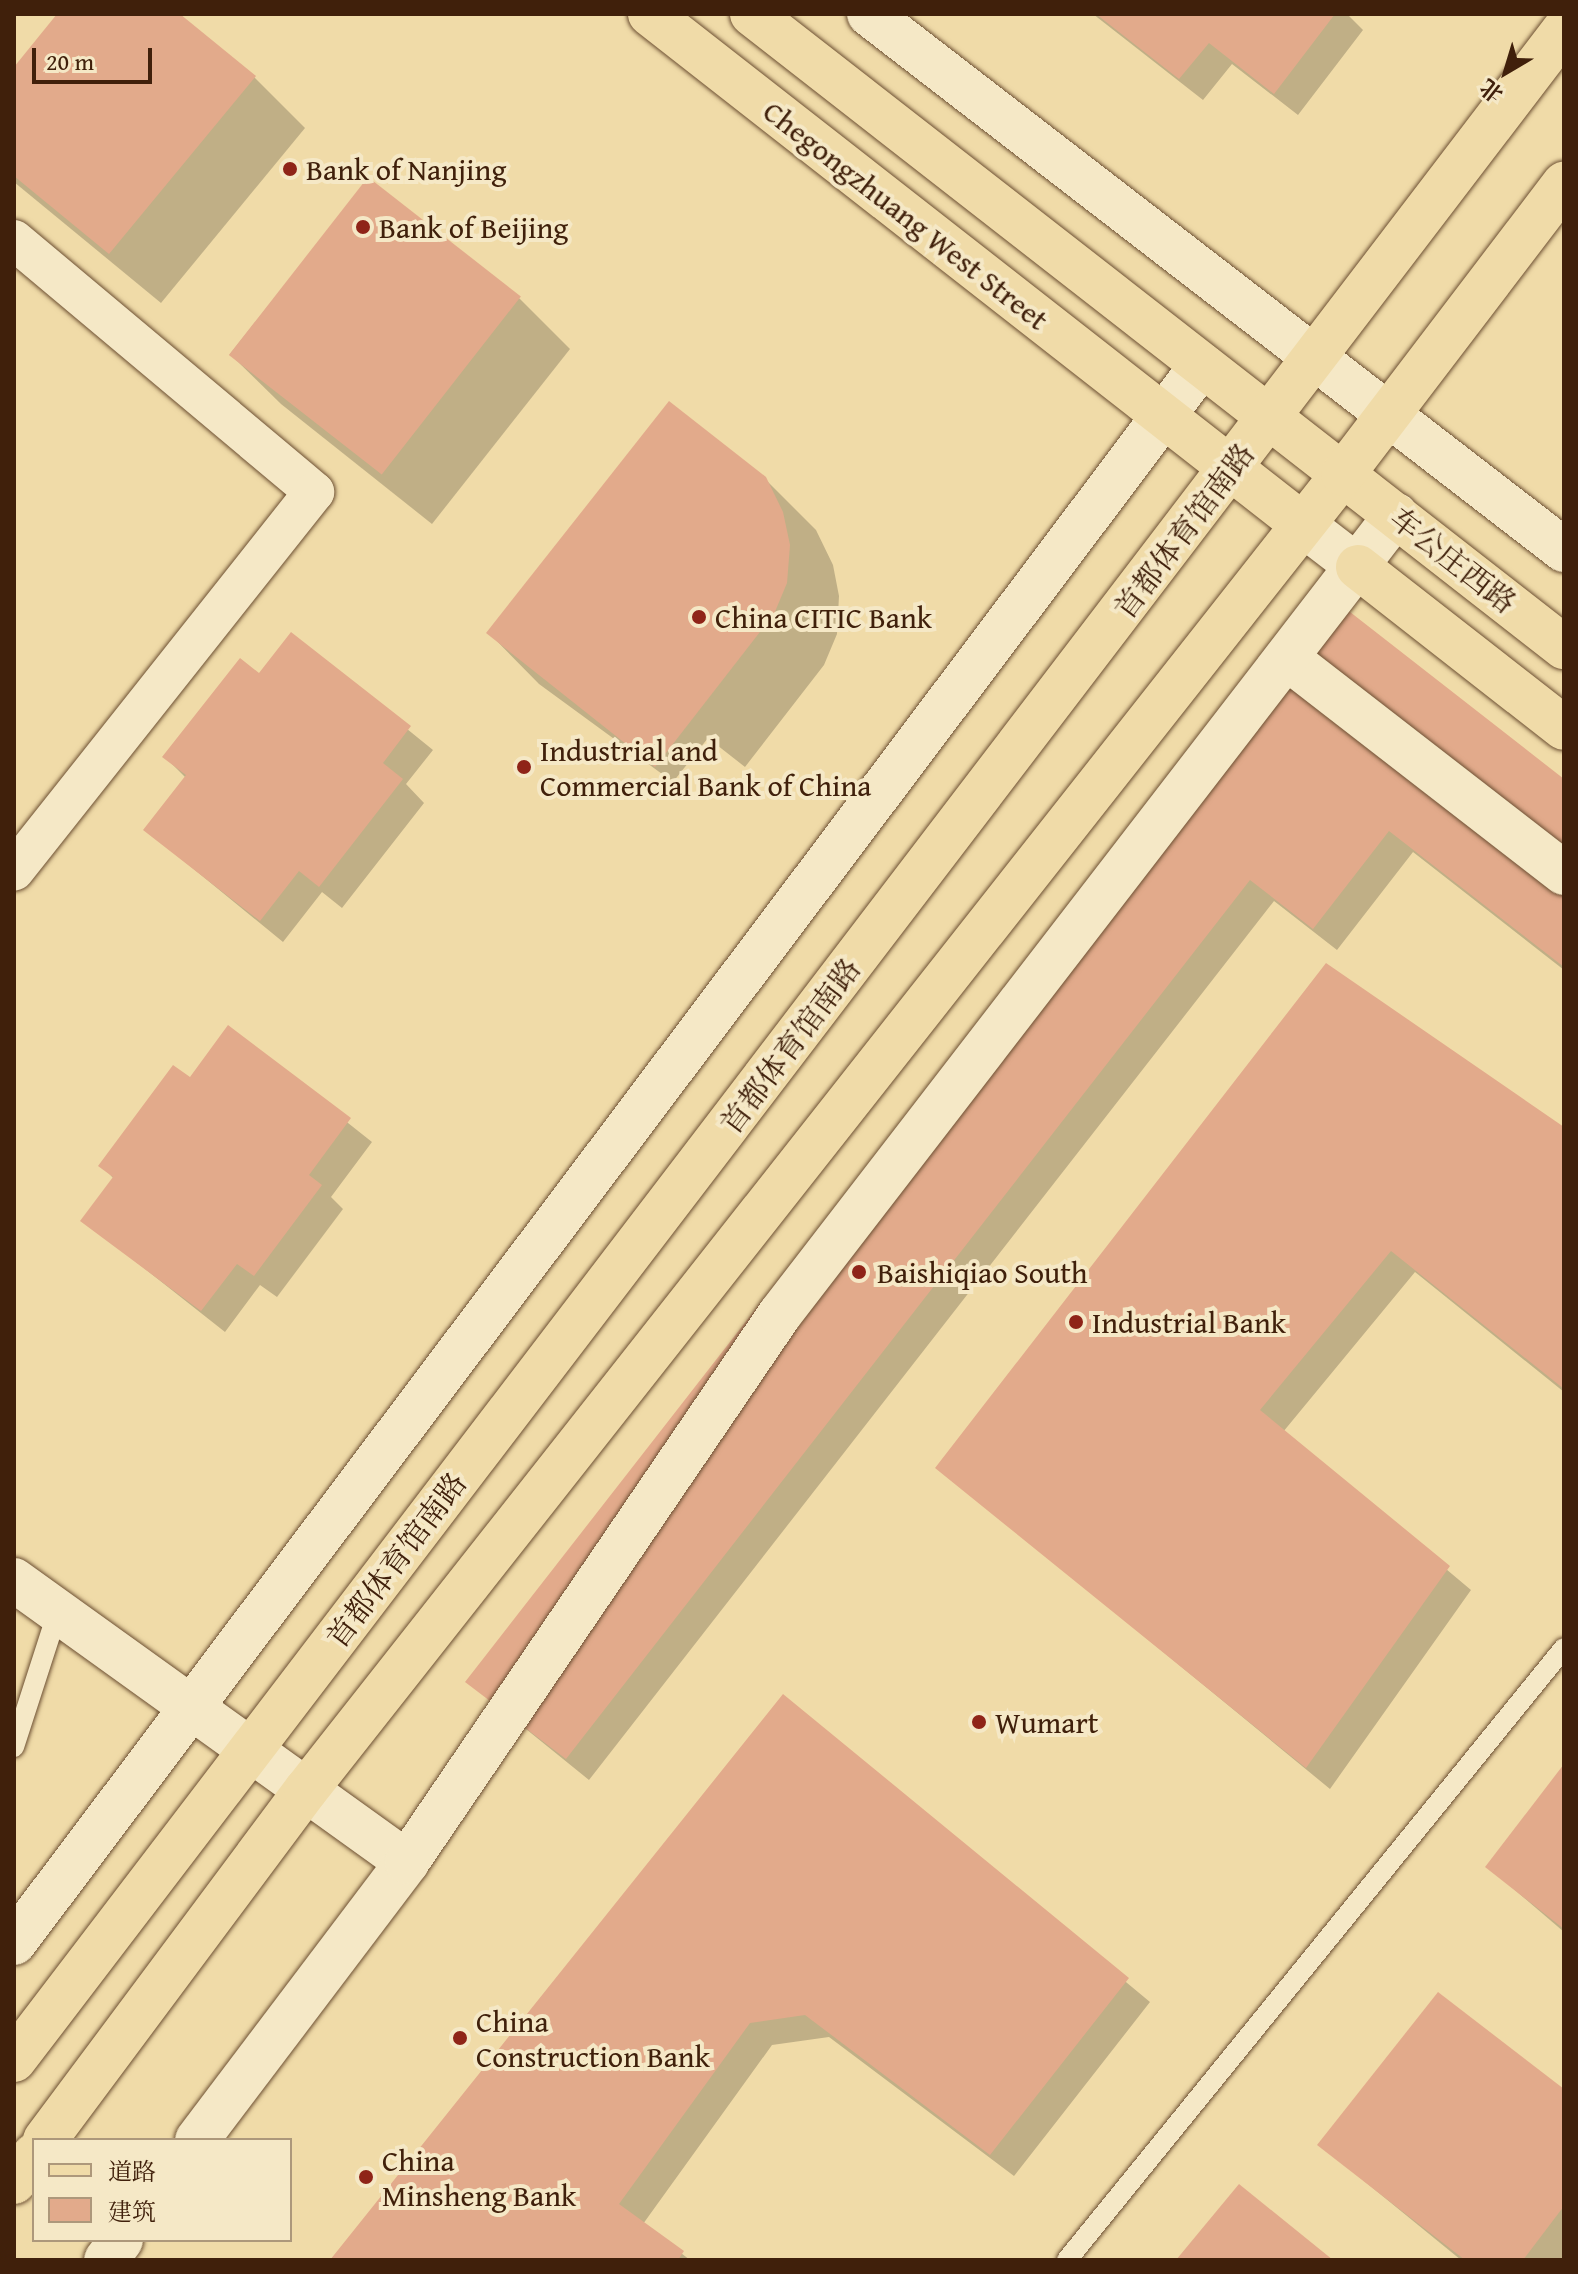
<!DOCTYPE html>
<html>
<head>
<meta charset="utf-8">
<style>
  body { margin:0 }
  #map { position:relative; width:1578px; height:2274px; overflow:hidden; background:#f0dba8; font-family:"Gentium Book Plus","Noto Serif SC",serif }
  div>[style] { position:absolute }
  .shadow>* { inset:0; background:#0003 }
  .building>* { inset:0; background:#e2aa8b; transform-origin:0 0 }
  .roads { filter:drop-shadow(0 0 2px #6c4f32) drop-shadow(0 0 2px #6c4f32) }
  .service>* { height:20px; margin:-10px; padding:0 10px; transform-origin:10px; border-radius:10px; background:#f5e8c6 }
  .minor>* { height:40px; margin:-20px; padding:0 20px; transform-origin:20px; border-radius:20px; background:#f5e8c6 }
  .tertiary>* { height:44px; margin:-22px; padding:0 22px; transform-origin:22px; border-radius:22px; background:#f5e8c6 }
  .secondary>* { height:44px; margin:-22px; padding:0 22px; transform-origin:22px; border-radius:22px; background:#f5e8c6 }
  .primary>* { height:44px; margin:-22px; padding:0 22px; transform-origin:22px; border-radius:22px; background:#f0dba8 }
  .dots>* { width:22px; height:22px; translate:-50% -50%; box-sizing:border-box; border:4px solid #f5e8c6; border-radius:50% }
  span { translate:-50% -50%; white-space:nowrap; text-align:center; line-height:1.15; -webkit-text-stroke:8px #f5e8c6; paint-order:stroke }
  .poi-label { font-size:30px; color:#40200b }
  .left { translate:0 -50%; text-align:left }
  .street-label { font-size:30px; color:#40200b }
  .frame { position:absolute; inset:0; border:16px solid #40200b; pointer-events:none }
  .legend { position:absolute; left:32px; top:2138px; width:260px; height:104px; box-sizing:border-box; background:#f5e8c6; border:2px solid #ad987b; margin:0; padding:10px 14px; list-style:none; font-size:24px; color:#40200b }
  .legend li { display:flex; align-items:center; gap:16px; height:40px }
  .legend b { width:40px; border:2px solid #ad987b }
  .north { position:absolute; left:1466px; top:32px; width:80px; height:80px; -webkit-text-stroke:6px #f5e8c6; paint-order:stroke; rotate:218deg; font-size:22px; font-weight:700; line-height:32px; text-align:center; color:#40200b }
  .north::after { content:''; display:block; margin:auto; width:28px; height:36px; background:#40200b; clip-path:polygon(50% 0,100% 100%,50% 72%,0 100%) }
  .scale { position:absolute; left:32px; top:48px; width:120px; height:36px; box-sizing:border-box; border:4px solid #40200b; border-top:0; padding-left:10px; font-size:24px; line-height:28px; white-space:nowrap; color:#40200b; -webkit-text-stroke:6px #f5e8c6; paint-order:stroke }
</style>
</head>
<body>
<div id="map">
  <div class="shadow">
    <i style="clip-path:polygon(60px 14px,177px 14px,254px 77px,305px 128px,161px 303px,14px 182px,14px 70px)"></i>
    <i style="clip-path:polygon(1093px 14px,1347px 14px,1363px 30px,1298px 115px,1232px 64px,1203px 100px)"></i>
    <i style="clip-path:polygon(369px 179px,520px 299px,570px 349px,432px 524px,281px 404px,230px 354px)"></i>
    <i style="clip-path:polygon(764px 478px,816px 530px,833px 565px,839px 596px,837px 634px,824px 665px,745px 767px,708px 738px,673px 782px,539px 684px,489px 633px)"></i>
    <i style="clip-path:polygon(1318px 590px,1564px 782px,1564px 970px,1413px 852px,1337px 950px,1274px 901px,589px 1780px,468px 1682px)"></i>
    <i style="clip-path:polygon(291px 635px,433px 750px,406px 784px,424px 803px,342px 908px,322px 892px,283px 942px,146px 830px,186px 778px,165px 757px,259px 676px)"></i>
    <i style="clip-path:polygon(228px 1028px,372px 1142px,331px 1197px,343px 1209px,277px 1297px,260px 1285px,225px 1332px,83px 1220px,114px 1179px,101px 1165px,190px 1080px)"></i>
    <i style="clip-path:polygon(1564px 1130px,1564px 1392px,1415px 1272px,1283px 1432px,1471px 1590px,1330px 1789px,938px 1467px)"></i>
    <i style="clip-path:polygon(783px 1697px,1150px 2002px,1014px 2176px,829px 2037px,772px 2045px,643px 2224px,690px 2260px,333px 2260px)"></i>
    <i style="clip-path:polygon(1564px 1768px,1564px 1932px,1488px 1867px)"></i>
    <i style="clip-path:polygon(1564px 2091px,1562px 2260px,1461px 2260px,1320px 2145px)"></i>
  </div>
  <div class="building">
    <i style="clip-path:polygon(57px 14px,180px 14px,256px 76px,109px 254px,14px 176px,14px 67px)"></i>
    <i style="clip-path:polygon(1096px 14px,1335px 14px,1274px 94px,1209px 43px,1179px 79px)"></i>
    <i style="left:368px;top:177px;width:194px;height:226px;rotate:38deg"></i>
    <i style="clip-path:polygon(669px 401px,766px 477px,783px 512px,790px 545px,787px 583px,774px 614px,655px 767px,486px 633px)"></i>
    <i style="clip-path:polygon(1318px 587px,1564px 779px,1564px 967px,1389px 831px,1313px 929px,1250px 880px,566px 1759px,465px 1682px)"></i>
    <i style="clip-path:polygon(291px 632px,411px 726px,383px 763px,403px 779px,319px 887px,299px 871px,260px 921px,143px 830px,186px 775px,162px 757px,240px 658px,259px 673px)"></i>
    <i style="clip-path:polygon(1326px 963px,1564px 1127px,1564px 1389px,1391px 1251px,1260px 1410px,1450px 1566px,1306px 1768px,935px 1468px)"></i>
    <i style="clip-path:polygon(228px 1025px,351px 1118px,309px 1175px,322px 1185px,254px 1276px,237px 1264px,201px 1311px,80px 1221px,113px 1177px,98px 1166px,173px 1065px,190px 1077px)"></i>
    <i style="clip-path:polygon(783px 1694px,1129px 1978px,990px 2155px,805px 2015px,750px 2023px,619px 2204px,684px 2251px,678px 2260px,330px 2260px)"></i>
    <i style="clip-path:polygon(1564px 1764px,1564px 1929px,1485px 1867px)"></i>
    <i style="clip-path:polygon(1438px 1992px,1564px 2089px,1564px 2206px,1523px 2260px,1465px 2260px,1317px 2145px)"></i>
    <i style="clip-path:polygon(1239px 2184px,1333px 2260px,1176px 2260px)"></i>
  </div>
  <div class="roads">
    <div class="service">
      <i style="left:14px;top:1747px;width:143px;rotate:-72.1deg"></i>
      <i style="left:1067px;top:2260px;width:788px;rotate:-50.92deg"></i>
    </div>
    <div class="minor">
      <i style="left:14px;top:240px;width:392px;rotate:40deg"></i>
      <i style="left:314px;top:492px;width:483px;rotate:128.4deg"></i>
    </div>
    <div class="tertiary">
      <i style="left:869px;top:14px;width:878px;rotate:37.64deg"></i>
      <i style="left:1287px;top:658px;width:351px;rotate:37.8deg"></i>
      <i style="left:14px;top:1580px;width:484px;rotate:35.7deg"></i>
      <i style="left:14px;top:1943px;width:1975px;rotate:-53.03deg"></i>
      <i style="left:197px;top:2140px;width:348px;rotate:-52.9deg"></i>
      <i style="left:407px;top:1862px;width:663px;rotate:-55.76deg"></i>
      <i style="left:780px;top:1314px;width:1009px;rotate:-52.37deg"></i>
      <i style="left:106px;top:2260px;width:25px;rotate:-53deg"></i>
    </div>
    <div class="secondary">
      <i style="left:1302px;top:524px;width:71px;rotate:37.5deg"></i>
    </div>
    <div class="primary">
      <i style="left:650px;top:14px;width:828px;rotate:38.03deg"></i>
      <i style="left:752px;top:14px;width:1030px;rotate:37.94deg"></i>
      <i style="left:1358px;top:567px;width:261px;rotate:38deg"></i>
      <i style="left:14px;top:2060px;width:2554px;rotate:-52.64deg"></i>
      <i style="left:45px;top:2140px;width:437px;rotate:-53.3deg"></i>
      <i style="left:306px;top:1790px;width:1675px;rotate:-51.76deg"></i>
      <i style="left:1343px;top:474px;width:365px;rotate:-52.7deg"></i>
      <i style="left:14px;top:2182px;width:34px;rotate:-53deg"></i>
    </div>
  </div>
  <div class="dots">
    <i style="left:290px;top:169px;background:#8f2418"></i>
    <i style="left:363px;top:227px;background:#8f2418"></i>
    <i style="left:699px;top:617px;background:#8f2418"></i>
    <i style="left:524px;top:767px;background:#8f2418"></i>
    <i style="left:859px;top:1272px;background:#8f2418"></i>
    <i style="left:1076px;top:1322px;background:#8f2418"></i>
    <i style="left:979px;top:1722px;background:#8f2418"></i>
    <i style="left:460px;top:2038px;background:#8f2418"></i>
    <i style="left:366px;top:2177px;background:#8f2418"></i>
  </div>
  <div class="poi-label">
    <span class="left" style="left:306px;top:169px">Bank of Nanjing</span>
    <span class="left" style="left:379px;top:227px">Bank of Beijing</span>
    <span class="left" style="left:715px;top:617px">China CITIC Bank</span>
    <span class="left" style="left:540px;top:767px">Industrial and<br>Commercial Bank of China</span>
    <span class="left" style="left:877px;top:1272px">Baishiqiao South</span>
    <span class="left" style="left:1092px;top:1322px">Industrial Bank</span>
    <span class="left" style="left:995px;top:1722px">Wumart</span>
    <span class="left" style="left:476px;top:2038px">China<br>Construction Bank</span>
    <span class="left" style="left:382px;top:2177px">China<br>Minsheng Bank</span>
  </div>
  <div class="street-label">
    <span style="left:906px;top:215px;rotate:38deg">Chegongzhuang West Street</span>
    <span style="left:1184px;top:531px;rotate:-53deg">首都体育馆南路</span>
    <span style="left:1453px;top:560px;rotate:38deg">车公庄西路</span>
    <span style="left:790px;top:1046px;rotate:-53deg">首都体育馆南路</span>
    <span style="left:396px;top:1560px;rotate:-53deg">首都体育馆南路</span>
  </div>
  <div class="frame"></div>
  <ul class="legend">
  <li><b style="height:10px;background:#f0dba8"></b>道路</li>
  <li><b style="height:22px;background:#e2aa8b"></b>建筑</li>
  </ul>
  <div class="north">北</div>
  <div class="scale">20 m</div>
</div>
</body>
</html>
